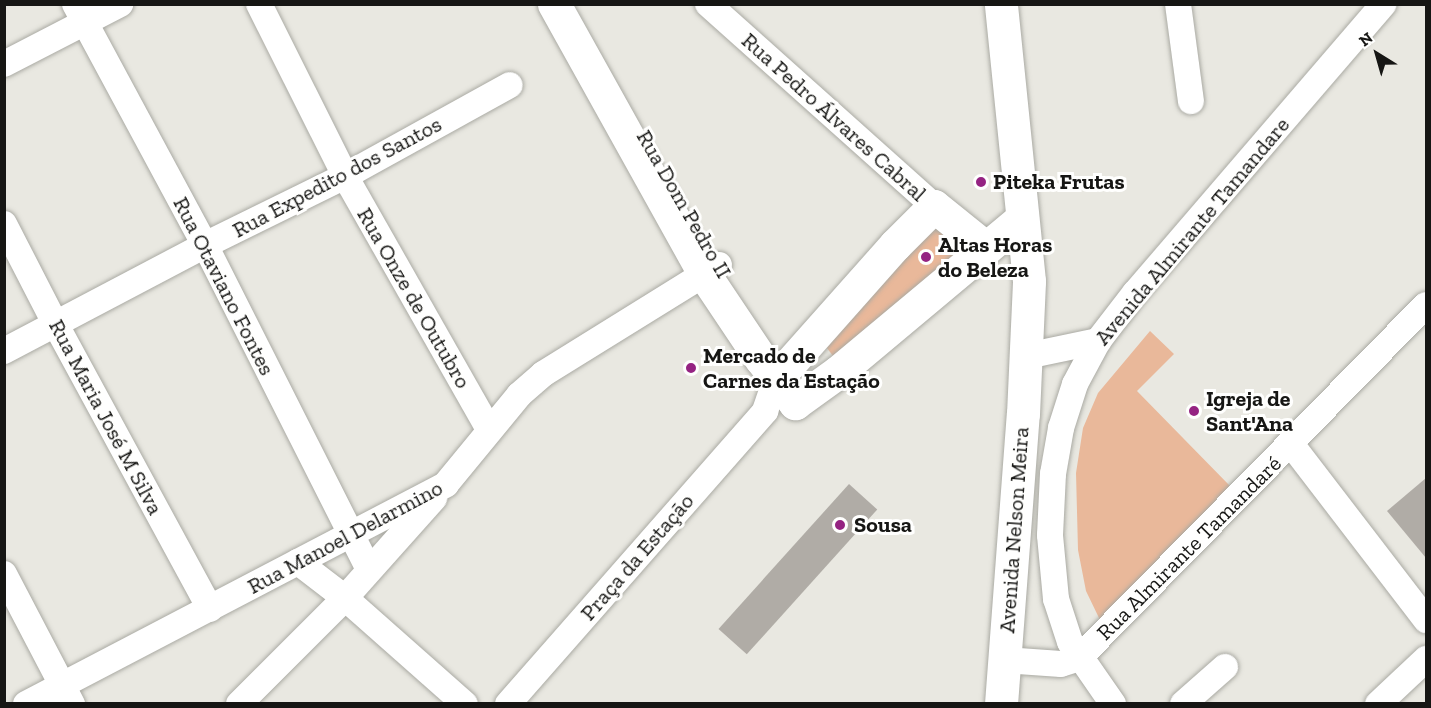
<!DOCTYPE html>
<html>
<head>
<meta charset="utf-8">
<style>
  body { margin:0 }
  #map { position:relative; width:1431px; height:708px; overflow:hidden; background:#e9e8e1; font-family:"Zilla Slab",serif }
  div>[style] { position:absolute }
  .green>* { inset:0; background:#e9b89a }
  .building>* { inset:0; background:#b0aca6; transform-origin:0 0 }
  .roads { filter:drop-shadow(0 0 2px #aaaaa3) drop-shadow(0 0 2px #aaaaa3) }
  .street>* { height:26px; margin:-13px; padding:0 13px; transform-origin:13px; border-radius:13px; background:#fff }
  .secondary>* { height:33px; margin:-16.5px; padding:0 16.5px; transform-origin:16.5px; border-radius:16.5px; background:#fff }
  .dots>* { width:16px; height:16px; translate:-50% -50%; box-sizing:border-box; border:3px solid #fffffe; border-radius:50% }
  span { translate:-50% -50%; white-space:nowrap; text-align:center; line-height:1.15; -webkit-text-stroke:6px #fffffe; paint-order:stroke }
  .street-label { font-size:22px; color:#161614 }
  .poi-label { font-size:22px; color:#161614; font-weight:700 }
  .left { translate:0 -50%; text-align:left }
  .frame { position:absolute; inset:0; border:6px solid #161614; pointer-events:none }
  .north { position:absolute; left:1347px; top:24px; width:60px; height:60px; -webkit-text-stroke:4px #fffffe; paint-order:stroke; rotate:323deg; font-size:16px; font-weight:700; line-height:24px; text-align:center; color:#161614 }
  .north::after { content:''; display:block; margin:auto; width:21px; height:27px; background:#161614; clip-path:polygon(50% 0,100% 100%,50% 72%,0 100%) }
</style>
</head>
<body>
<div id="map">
  <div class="green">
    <i style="clip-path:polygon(934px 220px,963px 248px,836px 360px,824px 344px)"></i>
    <i style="clip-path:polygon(1150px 331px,1174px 354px,1137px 391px,1230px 486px,1100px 620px,1086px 591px,1078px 550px,1076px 473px,1083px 428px,1098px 393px)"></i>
  </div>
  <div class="building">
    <i style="clip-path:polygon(1426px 478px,1426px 558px,1387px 511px)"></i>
    <i style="left:849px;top:484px;width:38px;height:195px;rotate:42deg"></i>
  </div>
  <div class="roads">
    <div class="street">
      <i style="left:75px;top:4px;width:274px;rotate:61.7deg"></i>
      <i style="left:205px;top:245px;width:363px;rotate:63.2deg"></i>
      <i style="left:259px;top:4px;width:192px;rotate:63.4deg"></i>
      <i style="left:345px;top:176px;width:292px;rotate:60.4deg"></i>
      <i style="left:708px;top:4px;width:303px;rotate:41.8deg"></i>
      <i style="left:1178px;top:4px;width:98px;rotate:82.4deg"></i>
      <i style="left:4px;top:64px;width:131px;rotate:-27.3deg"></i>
      <i style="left:4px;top:224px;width:114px;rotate:62.8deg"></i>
      <i style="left:56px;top:325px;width:323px;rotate:61.5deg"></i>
      <i style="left:4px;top:351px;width:227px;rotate:-27.8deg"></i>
      <i style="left:205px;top:245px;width:156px;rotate:-26.2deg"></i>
      <i style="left:345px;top:176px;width:188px;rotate:-28.9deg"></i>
      <i style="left:1026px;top:356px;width:74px;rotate:-11.8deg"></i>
      <i style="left:1291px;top:444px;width:222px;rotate:52.5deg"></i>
      <i style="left:298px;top:562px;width:59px;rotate:37.5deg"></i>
      <i style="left:345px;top:598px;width:160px;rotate:41.5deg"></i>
      <i style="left:4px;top:574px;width:147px;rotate:62.4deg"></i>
      <i style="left:1004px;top:660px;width:57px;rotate:4deg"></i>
      <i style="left:1061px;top:664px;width:19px;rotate:-18deg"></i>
      <i style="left:1079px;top:658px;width:495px;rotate:-45.5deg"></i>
      <i style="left:26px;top:704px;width:474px;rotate:-27.6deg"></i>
      <i style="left:446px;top:484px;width:115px;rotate:-50.6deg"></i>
      <i style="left:519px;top:395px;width:32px;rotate:-41deg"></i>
      <i style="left:543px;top:374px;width:207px;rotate:-31.8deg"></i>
      <i style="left:239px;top:704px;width:150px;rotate:-45deg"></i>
      <i style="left:345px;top:598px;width:134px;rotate:-48.3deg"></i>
      <i style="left:508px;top:704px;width:390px;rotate:-48.7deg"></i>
      <i style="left:765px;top:411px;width:34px;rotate:-71deg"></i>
      <i style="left:1113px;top:704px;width:75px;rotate:-124.7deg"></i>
      <i style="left:1070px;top:642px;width:45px;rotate:-108deg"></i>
      <i style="left:1056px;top:599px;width:64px;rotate:-95.4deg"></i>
      <i style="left:1050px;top:535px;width:61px;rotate:-87.2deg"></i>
      <i style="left:1053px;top:474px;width:47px;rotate:-80.1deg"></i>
      <i style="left:1061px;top:428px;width:46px;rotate:-72.3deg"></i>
      <i style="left:1075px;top:384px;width:49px;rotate:-61.9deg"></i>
      <i style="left:1098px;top:341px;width:61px;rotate:-52.4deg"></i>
      <i style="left:1135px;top:293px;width:381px;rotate:-49.3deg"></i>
      <i style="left:1183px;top:704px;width:56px;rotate:-41.4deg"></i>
      <i style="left:1378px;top:704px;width:66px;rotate:-43.2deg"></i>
    </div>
    <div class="secondary">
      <i style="left:554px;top:4px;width:309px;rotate:60.9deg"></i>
      <i style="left:704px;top:274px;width:102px;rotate:56.2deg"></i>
      <i style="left:761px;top:359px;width:56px;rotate:52.3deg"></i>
      <i style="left:795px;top:403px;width:53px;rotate:-35.8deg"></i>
      <i style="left:838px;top:372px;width:240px;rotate:-39.9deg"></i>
      <i style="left:776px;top:379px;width:179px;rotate:-48.4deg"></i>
      <i style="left:895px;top:245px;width:55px;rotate:-45deg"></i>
      <i style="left:934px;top:206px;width:67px;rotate:38.9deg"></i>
      <i style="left:1001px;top:704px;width:291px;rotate:-85.7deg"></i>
      <i style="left:1023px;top:414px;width:133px;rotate:-87.4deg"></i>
      <i style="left:1029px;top:281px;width:278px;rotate:-95.8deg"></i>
    </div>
  </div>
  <div class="dots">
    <i style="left:981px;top:182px;background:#952382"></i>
    <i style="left:926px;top:257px;background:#952382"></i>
    <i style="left:691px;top:368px;background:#952382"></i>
    <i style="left:1194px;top:411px;background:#952382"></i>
    <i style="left:840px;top:525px;background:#952382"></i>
  </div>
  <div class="street-label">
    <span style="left:834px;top:117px;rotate:42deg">Rua Pedro Álvares Cabral</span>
    <span style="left:337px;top:177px;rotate:-28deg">Rua Expedito dos Santos</span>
    <span style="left:684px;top:204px;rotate:60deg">Rua Dom Pedro II</span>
    <span style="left:1192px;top:231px;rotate:-50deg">Avenida Almirante Tamandare</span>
    <span style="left:224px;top:286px;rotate:63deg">Rua Otaviano Fontes</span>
    <span style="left:414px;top:298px;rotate:60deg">Rua Onze de Outubro</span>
    <span style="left:106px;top:417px;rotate:62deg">Rua Maria José M Silva</span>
    <span style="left:1014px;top:530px;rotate:-86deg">Avenida Nelson Meira</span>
    <span style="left:345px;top:537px;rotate:-28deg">Rua Manoel Delarmino</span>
    <span style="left:1189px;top:548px;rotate:-45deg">Rua Almirante Tamandaré</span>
    <span style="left:637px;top:557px;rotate:-49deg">Praça da Estação</span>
  </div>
  <div class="poi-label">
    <span class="left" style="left:993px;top:182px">Piteka Frutas</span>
    <span class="left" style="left:938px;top:257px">Altas Horas<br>do Beleza</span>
    <span class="left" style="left:703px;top:368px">Mercado de<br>Carnes da Estação</span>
    <span class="left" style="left:1206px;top:411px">Igreja de<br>Sant'Ana</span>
    <span class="left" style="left:854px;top:525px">Sousa</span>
  </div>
  <div class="frame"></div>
  <div class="north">N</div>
</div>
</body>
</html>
